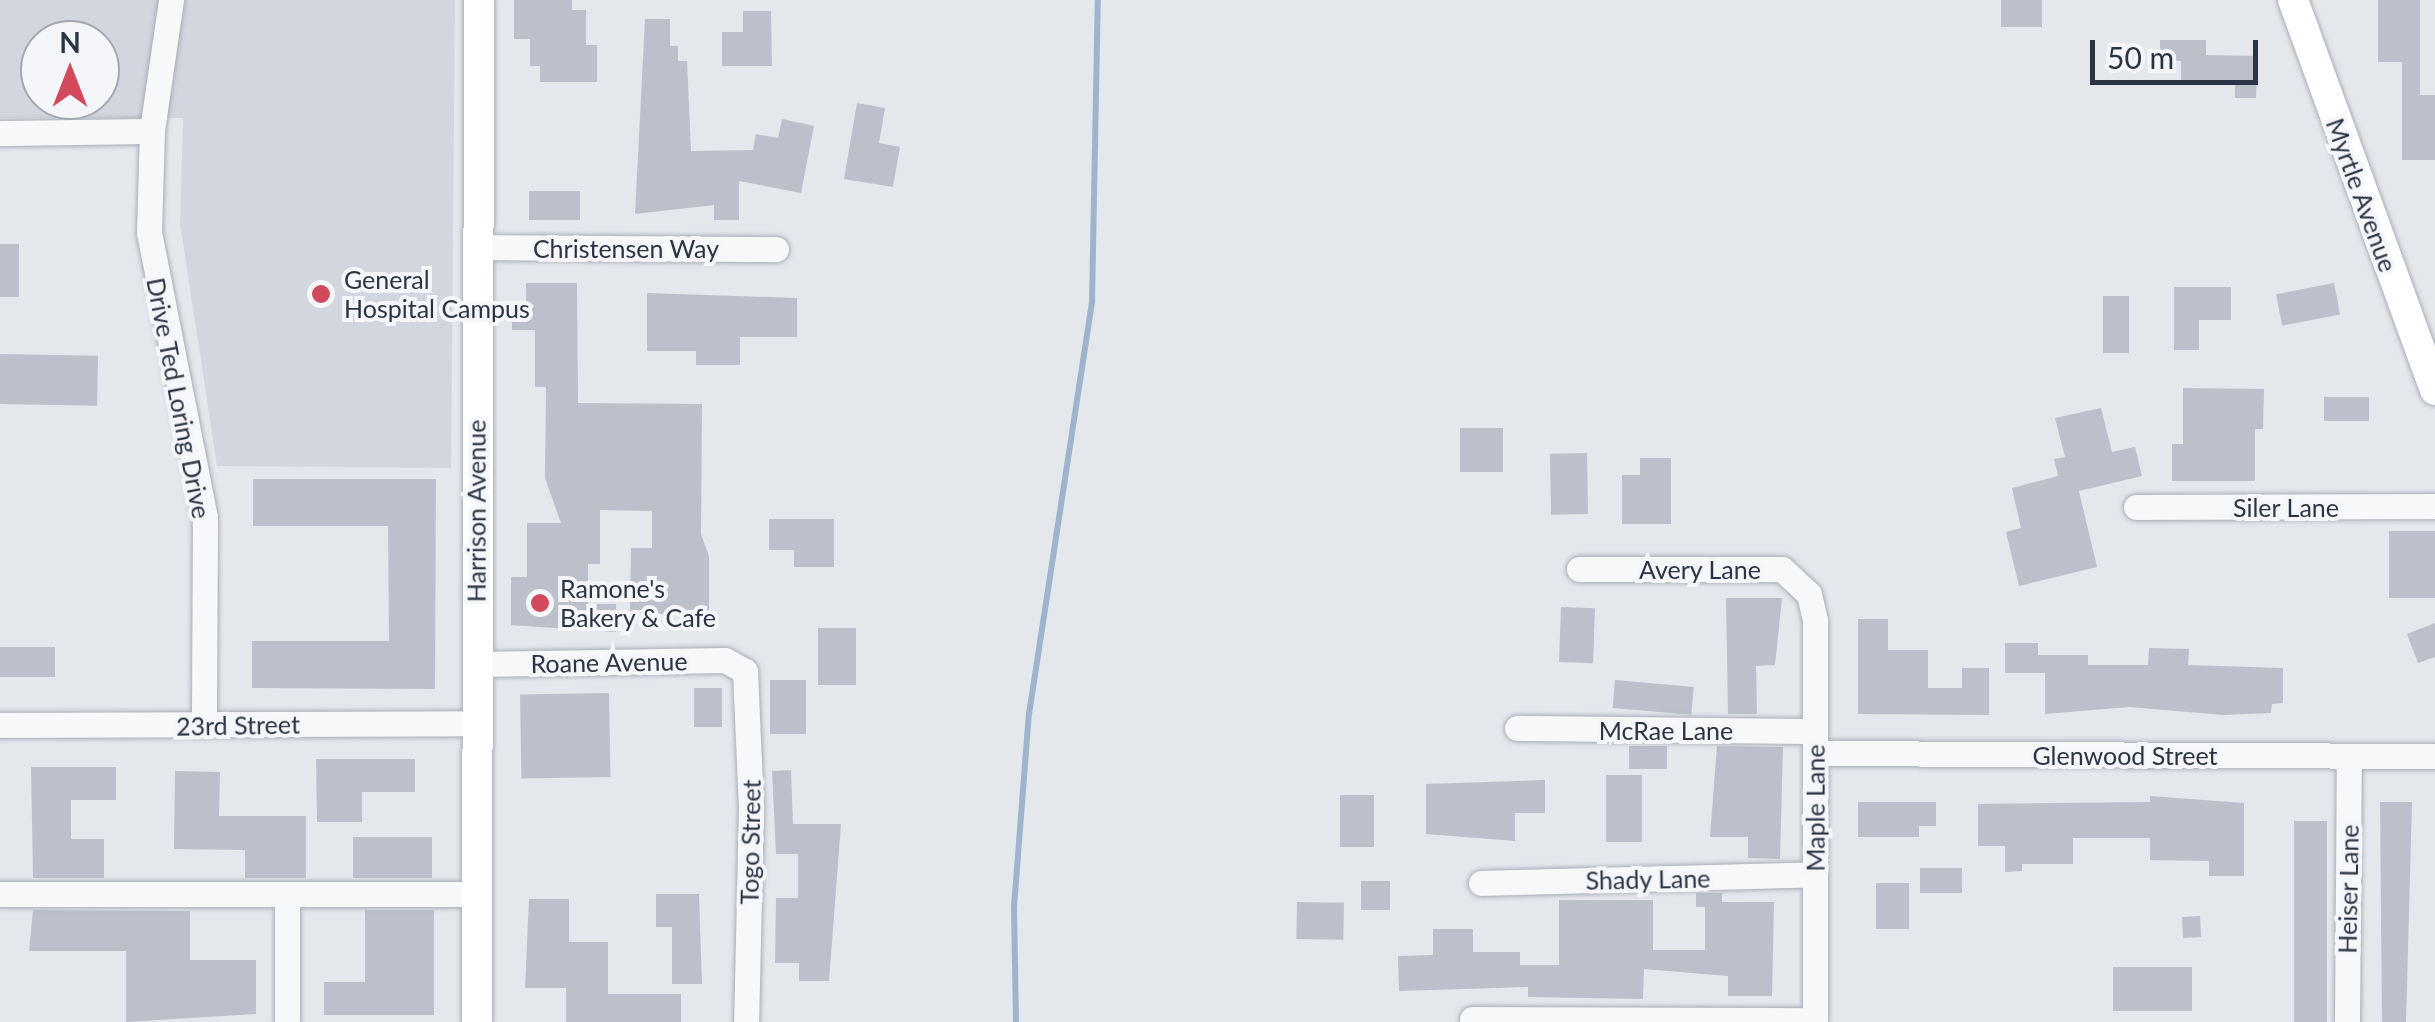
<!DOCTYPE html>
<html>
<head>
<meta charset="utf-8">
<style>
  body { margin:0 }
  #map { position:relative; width:2435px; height:1022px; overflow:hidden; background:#e4e7ec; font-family:Lato,sans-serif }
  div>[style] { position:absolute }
  .built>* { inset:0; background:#d2d6de }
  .stream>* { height:6px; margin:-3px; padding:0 3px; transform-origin:3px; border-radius:3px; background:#9fb4cc }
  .building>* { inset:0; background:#bbc0ca; transform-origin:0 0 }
  .roads { filter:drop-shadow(0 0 2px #a9aeb7) drop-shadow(0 0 2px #a9aeb7) }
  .minor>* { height:25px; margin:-12.5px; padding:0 12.5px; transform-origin:12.5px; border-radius:12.5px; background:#f7f8fa }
  .major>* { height:30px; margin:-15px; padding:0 15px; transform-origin:15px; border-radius:15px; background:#fff }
  .dots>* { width:28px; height:28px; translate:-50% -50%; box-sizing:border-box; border:5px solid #f4f6f9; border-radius:50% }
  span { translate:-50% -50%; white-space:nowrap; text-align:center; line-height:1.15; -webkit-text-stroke:8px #f4f6f9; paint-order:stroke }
  .street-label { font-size:25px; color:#2b3445 }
  .poi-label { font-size:25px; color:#2b3445 }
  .left { translate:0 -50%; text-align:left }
  .north { position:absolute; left:20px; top:20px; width:100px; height:100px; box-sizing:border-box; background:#f4f6f9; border:2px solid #a4a8b1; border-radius:50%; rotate:0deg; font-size:28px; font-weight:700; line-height:40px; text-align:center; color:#2b3445 }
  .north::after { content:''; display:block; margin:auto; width:35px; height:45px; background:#d1495b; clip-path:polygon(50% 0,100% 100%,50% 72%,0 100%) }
  .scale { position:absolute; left:2090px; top:40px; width:168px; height:45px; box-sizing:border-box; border:5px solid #2b3445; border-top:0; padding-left:12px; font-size:30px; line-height:35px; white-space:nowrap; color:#2b3445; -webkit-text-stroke:8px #f4f6f9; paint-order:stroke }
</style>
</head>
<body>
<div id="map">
  <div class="built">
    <i style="clip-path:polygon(evenodd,0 0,455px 0,451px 468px,217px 466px,180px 223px,183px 118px,0 118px,0 0,40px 40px,100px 40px,100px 100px,40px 100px,40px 40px)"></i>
  </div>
  <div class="stream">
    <i style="left:1016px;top:1022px;width:115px;rotate:-91deg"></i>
    <i style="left:1014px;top:907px;width:194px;rotate:-85.6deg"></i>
    <i style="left:1029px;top:714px;width:417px;rotate:-81.3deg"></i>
    <i style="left:1092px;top:302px;width:302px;rotate:-88.9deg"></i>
  </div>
  <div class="building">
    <i style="clip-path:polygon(514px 0,572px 0,572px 10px,586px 10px,586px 45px,597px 45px,597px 82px,540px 82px,540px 66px,530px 66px,530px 39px,514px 39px)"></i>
    <i style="left:2001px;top:0;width:41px;height:27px"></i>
    <i style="clip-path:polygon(2378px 0,2420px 0,2420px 95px,2435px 95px,2435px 160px,2402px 160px,2402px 62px,2378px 62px)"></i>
    <i style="clip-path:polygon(743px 11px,771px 11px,772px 66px,722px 66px,722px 32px,743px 32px)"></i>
    <i style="clip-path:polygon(645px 19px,670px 19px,670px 46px,678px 46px,678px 61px,687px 61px,691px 151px,753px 150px,756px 134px,778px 138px,782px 119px,814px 126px,801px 193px,739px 181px,739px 220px,714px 220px,714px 205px,635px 214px)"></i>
    <i style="clip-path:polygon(2160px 40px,2206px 40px,2206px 55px,2257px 56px,2256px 98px,2235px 98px,2235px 85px,2181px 84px,2181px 61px,2160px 60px)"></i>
    <i style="clip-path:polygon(857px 103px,885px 108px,879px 143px,900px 147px,893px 187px,844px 179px)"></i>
    <i style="left:529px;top:191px;width:51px;height:29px"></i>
    <i style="left:0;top:244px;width:19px;height:53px"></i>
    <i style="clip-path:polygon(526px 283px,577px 283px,578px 403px,702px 404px,701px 534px,709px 556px,709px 615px,630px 614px,631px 548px,652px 548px,652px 511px,600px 510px,600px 564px,588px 564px,588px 604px,616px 604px,616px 632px,511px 625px,511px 577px,527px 577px,527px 523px,561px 523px,545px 478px,546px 387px,535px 387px,535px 330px,512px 330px,512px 302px,526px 302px)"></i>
    <i style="left:2334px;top:283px;width:32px;height:59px;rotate:79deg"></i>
    <i style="clip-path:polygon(2174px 287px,2231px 287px,2231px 320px,2199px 320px,2199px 350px,2174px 350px)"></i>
    <i style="clip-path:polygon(647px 293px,797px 298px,797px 337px,740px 337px,740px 365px,696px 365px,696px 351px,647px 351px)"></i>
    <i style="left:2103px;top:296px;width:26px;height:57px"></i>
    <i style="left:0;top:354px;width:98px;height:50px;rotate:1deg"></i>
    <i style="clip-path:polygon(2183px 388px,2264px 389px,2263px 429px,2255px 429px,2255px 481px,2172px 481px,2172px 444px,2183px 444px)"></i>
    <i style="left:2324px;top:397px;width:45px;height:24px"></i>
    <i style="clip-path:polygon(2101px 408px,2112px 452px,2135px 447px,2142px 476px,2079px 491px,2097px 567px,2019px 586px,2006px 532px,2021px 528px,2012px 488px,2058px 476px,2054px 459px,2065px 457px,2055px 418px)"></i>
    <i style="left:1460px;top:428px;width:43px;height:44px"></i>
    <i style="left:1587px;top:453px;width:61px;height:37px;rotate:89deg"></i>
    <i style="clip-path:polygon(1640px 458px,1671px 458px,1671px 524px,1622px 524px,1622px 475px,1640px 475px)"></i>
    <i style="clip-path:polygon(253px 479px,436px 479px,435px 689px,252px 688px,252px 641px,389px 641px,388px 526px,253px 526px)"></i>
    <i style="clip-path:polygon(769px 519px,834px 519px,834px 567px,794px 567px,794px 550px,769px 550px)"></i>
    <i style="left:2389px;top:531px;width:46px;height:67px"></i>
    <i style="clip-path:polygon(1726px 598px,1782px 598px,1775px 665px,1756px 666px,1757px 714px,1728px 714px)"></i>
    <i style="left:1561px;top:607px;width:34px;height:55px;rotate:2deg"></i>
    <i style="clip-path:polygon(1858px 619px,1888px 619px,1888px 650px,1928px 650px,1928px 688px,1962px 688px,1962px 668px,1989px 668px,1989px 715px,1858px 714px)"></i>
    <i style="clip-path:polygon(2435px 623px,2435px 657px,2418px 663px,2407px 634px)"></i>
    <i style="left:818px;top:628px;width:38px;height:57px"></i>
    <i style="clip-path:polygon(2005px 643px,2038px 643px,2038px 655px,2088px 655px,2088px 665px,2148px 665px,2149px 648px,2189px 649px,2188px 665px,2283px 668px,2283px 703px,2272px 704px,2271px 713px,2223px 715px,2130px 707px,2045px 714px,2045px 673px,2005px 673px)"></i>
    <i style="left:0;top:647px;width:55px;height:30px"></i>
    <i style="left:770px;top:680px;width:36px;height:54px"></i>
    <i style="left:1615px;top:680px;width:79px;height:28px;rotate:5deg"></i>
    <i style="left:694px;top:688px;width:28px;height:39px"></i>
    <i style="left:609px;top:693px;width:84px;height:89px;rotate:89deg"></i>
    <i style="left:1629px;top:746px;width:38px;height:23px"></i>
    <i style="clip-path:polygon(1717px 746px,1783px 747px,1780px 859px,1748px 858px,1748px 837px,1710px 837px)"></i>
    <i style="clip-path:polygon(316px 759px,415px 759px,415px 792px,362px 792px,362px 822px,317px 822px)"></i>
    <i style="clip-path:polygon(31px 767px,116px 767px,116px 800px,71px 800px,71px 839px,104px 839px,104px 878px,33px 878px)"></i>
    <i style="clip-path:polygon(791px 770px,793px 824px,841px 824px,829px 981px,799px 981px,799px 963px,775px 963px,776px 898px,798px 898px,798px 854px,776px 854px,772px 771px)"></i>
    <i style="clip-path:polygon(175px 771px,220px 772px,219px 816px,306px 816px,306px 878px,245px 878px,245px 850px,174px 849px)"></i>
    <i style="left:1606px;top:775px;width:36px;height:67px"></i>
    <i style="clip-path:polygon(1545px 780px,1545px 813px,1515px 813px,1515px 841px,1426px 834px,1426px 784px)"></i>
    <i style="left:1340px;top:795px;width:34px;height:52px"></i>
    <i style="clip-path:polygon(2150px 796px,2244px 803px,2244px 876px,2209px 876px,2209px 861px,2150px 860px,2150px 838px,2073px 838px,2073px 864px,2022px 864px,2022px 871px,2005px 872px,2005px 846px,1978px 846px,1978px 804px,2150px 802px)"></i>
    <i style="clip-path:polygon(1858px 802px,1936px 802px,1936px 826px,1919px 826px,1919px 837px,1858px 837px)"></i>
    <i style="clip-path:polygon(2380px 802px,2412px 802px,2406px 1022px,2382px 1022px)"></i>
    <i style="left:2294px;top:821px;width:33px;height:201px"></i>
    <i style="left:353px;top:837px;width:79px;height:41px"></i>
    <i style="left:1920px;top:868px;width:42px;height:25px"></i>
    <i style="left:1361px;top:881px;width:29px;height:29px"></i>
    <i style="left:1876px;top:883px;width:33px;height:46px"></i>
    <i style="clip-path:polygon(1696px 893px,1722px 893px,1722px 902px,1774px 902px,1772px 996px,1728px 996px,1728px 976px,1644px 969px,1643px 999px,1528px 997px,1528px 987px,1399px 991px,1398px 956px,1433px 955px,1433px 929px,1473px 929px,1473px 952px,1520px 952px,1520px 965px,1559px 965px,1559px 900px,1653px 900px,1653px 950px,1705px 950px,1705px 907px,1696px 907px)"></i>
    <i style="clip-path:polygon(656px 894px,699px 894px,702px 984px,672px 984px,672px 927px,656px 927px)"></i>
    <i style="clip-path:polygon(529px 899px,569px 899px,569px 942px,608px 942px,608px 994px,681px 994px,681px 1022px,566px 1022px,566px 988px,525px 988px)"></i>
    <i style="left:1297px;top:902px;width:47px;height:37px;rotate:1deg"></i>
    <i style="clip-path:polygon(365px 910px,434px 910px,434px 1015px,324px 1015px,324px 982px,365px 982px)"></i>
    <i style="clip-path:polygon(190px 911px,190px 960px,256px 960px,256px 1014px,126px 1022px,126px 951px,29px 951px,33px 910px)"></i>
    <i style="left:2200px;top:916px;width:21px;height:18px;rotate:87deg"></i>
    <i style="left:2192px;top:967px;width:44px;height:79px;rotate:90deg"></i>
  </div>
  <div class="roads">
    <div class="minor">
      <i style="left:171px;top:0;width:132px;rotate:98.3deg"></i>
      <i style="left:152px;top:131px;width:101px;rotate:91.7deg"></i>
      <i style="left:149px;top:232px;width:290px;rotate:78.9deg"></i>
      <i style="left:205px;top:517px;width:208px;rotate:90.3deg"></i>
      <i style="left:0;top:133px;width:152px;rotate:-0.8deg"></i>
      <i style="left:475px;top:247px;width:301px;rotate:0.4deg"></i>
      <i style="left:2136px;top:507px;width:299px;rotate:-0.2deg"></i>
      <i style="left:1579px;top:569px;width:203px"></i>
      <i style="left:1782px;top:569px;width:37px;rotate:43deg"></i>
      <i style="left:1809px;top:594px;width:28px;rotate:77deg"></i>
      <i style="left:1815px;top:621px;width:401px;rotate:90deg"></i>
      <i style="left:476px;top:664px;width:249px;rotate:-0.9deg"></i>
      <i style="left:725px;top:660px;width:23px;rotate:29deg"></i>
      <i style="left:745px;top:671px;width:136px;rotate:87.5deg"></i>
      <i style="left:751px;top:807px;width:215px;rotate:91.3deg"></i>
      <i style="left:0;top:725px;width:476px;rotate:-0.2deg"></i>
      <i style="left:1517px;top:728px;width:298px;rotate:0.6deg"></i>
      <i style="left:1815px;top:753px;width:620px;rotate:0.28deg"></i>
      <i style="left:1481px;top:883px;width:334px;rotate:-1.5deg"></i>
      <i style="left:0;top:894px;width:477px"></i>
      <i style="left:1472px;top:1019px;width:343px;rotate:0.2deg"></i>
      <i style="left:287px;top:1022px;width:128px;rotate:-90deg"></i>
      <i style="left:2347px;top:1022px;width:266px;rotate:-89.6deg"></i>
    </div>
    <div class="major">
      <i style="left:2293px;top:0;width:415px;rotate:70deg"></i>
      <i style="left:477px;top:1022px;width:1022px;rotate:-89.89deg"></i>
    </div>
  </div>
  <div class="dots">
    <i style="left:321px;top:294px;background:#d1495b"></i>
    <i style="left:540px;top:603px;background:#d1495b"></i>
  </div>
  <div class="street-label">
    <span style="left:2362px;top:195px;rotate:70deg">Myrtle Avenue</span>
    <span style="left:626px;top:248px">Christensen Way</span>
    <span style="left:179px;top:398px;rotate:79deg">Drive Ted Loring Drive</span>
    <span style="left:2286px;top:507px">Siler Lane</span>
    <span style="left:476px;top:511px;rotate:-90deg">Harrison Avenue</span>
    <span style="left:1700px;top:569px">Avery Lane</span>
    <span style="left:609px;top:662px;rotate:-1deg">Roane Avenue</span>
    <span style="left:238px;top:725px;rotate:-1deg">23rd Street</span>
    <span style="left:1666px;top:730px">McRae Lane</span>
    <span style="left:2125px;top:755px">Glenwood Street</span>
    <span style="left:1815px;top:808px;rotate:-90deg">Maple Lane</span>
    <span style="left:750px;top:842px;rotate:-89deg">Togo Street</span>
    <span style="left:1648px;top:879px;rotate:-1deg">Shady Lane</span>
    <span style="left:2348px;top:889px;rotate:-89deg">Heiser Lane</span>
  </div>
  <div class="poi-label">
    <span class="left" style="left:344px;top:294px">General<br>Hospital Campus</span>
    <span class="left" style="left:560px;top:603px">Ramone's<br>Bakery &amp; Cafe</span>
  </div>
  <div class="north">N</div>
  <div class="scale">50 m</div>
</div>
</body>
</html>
